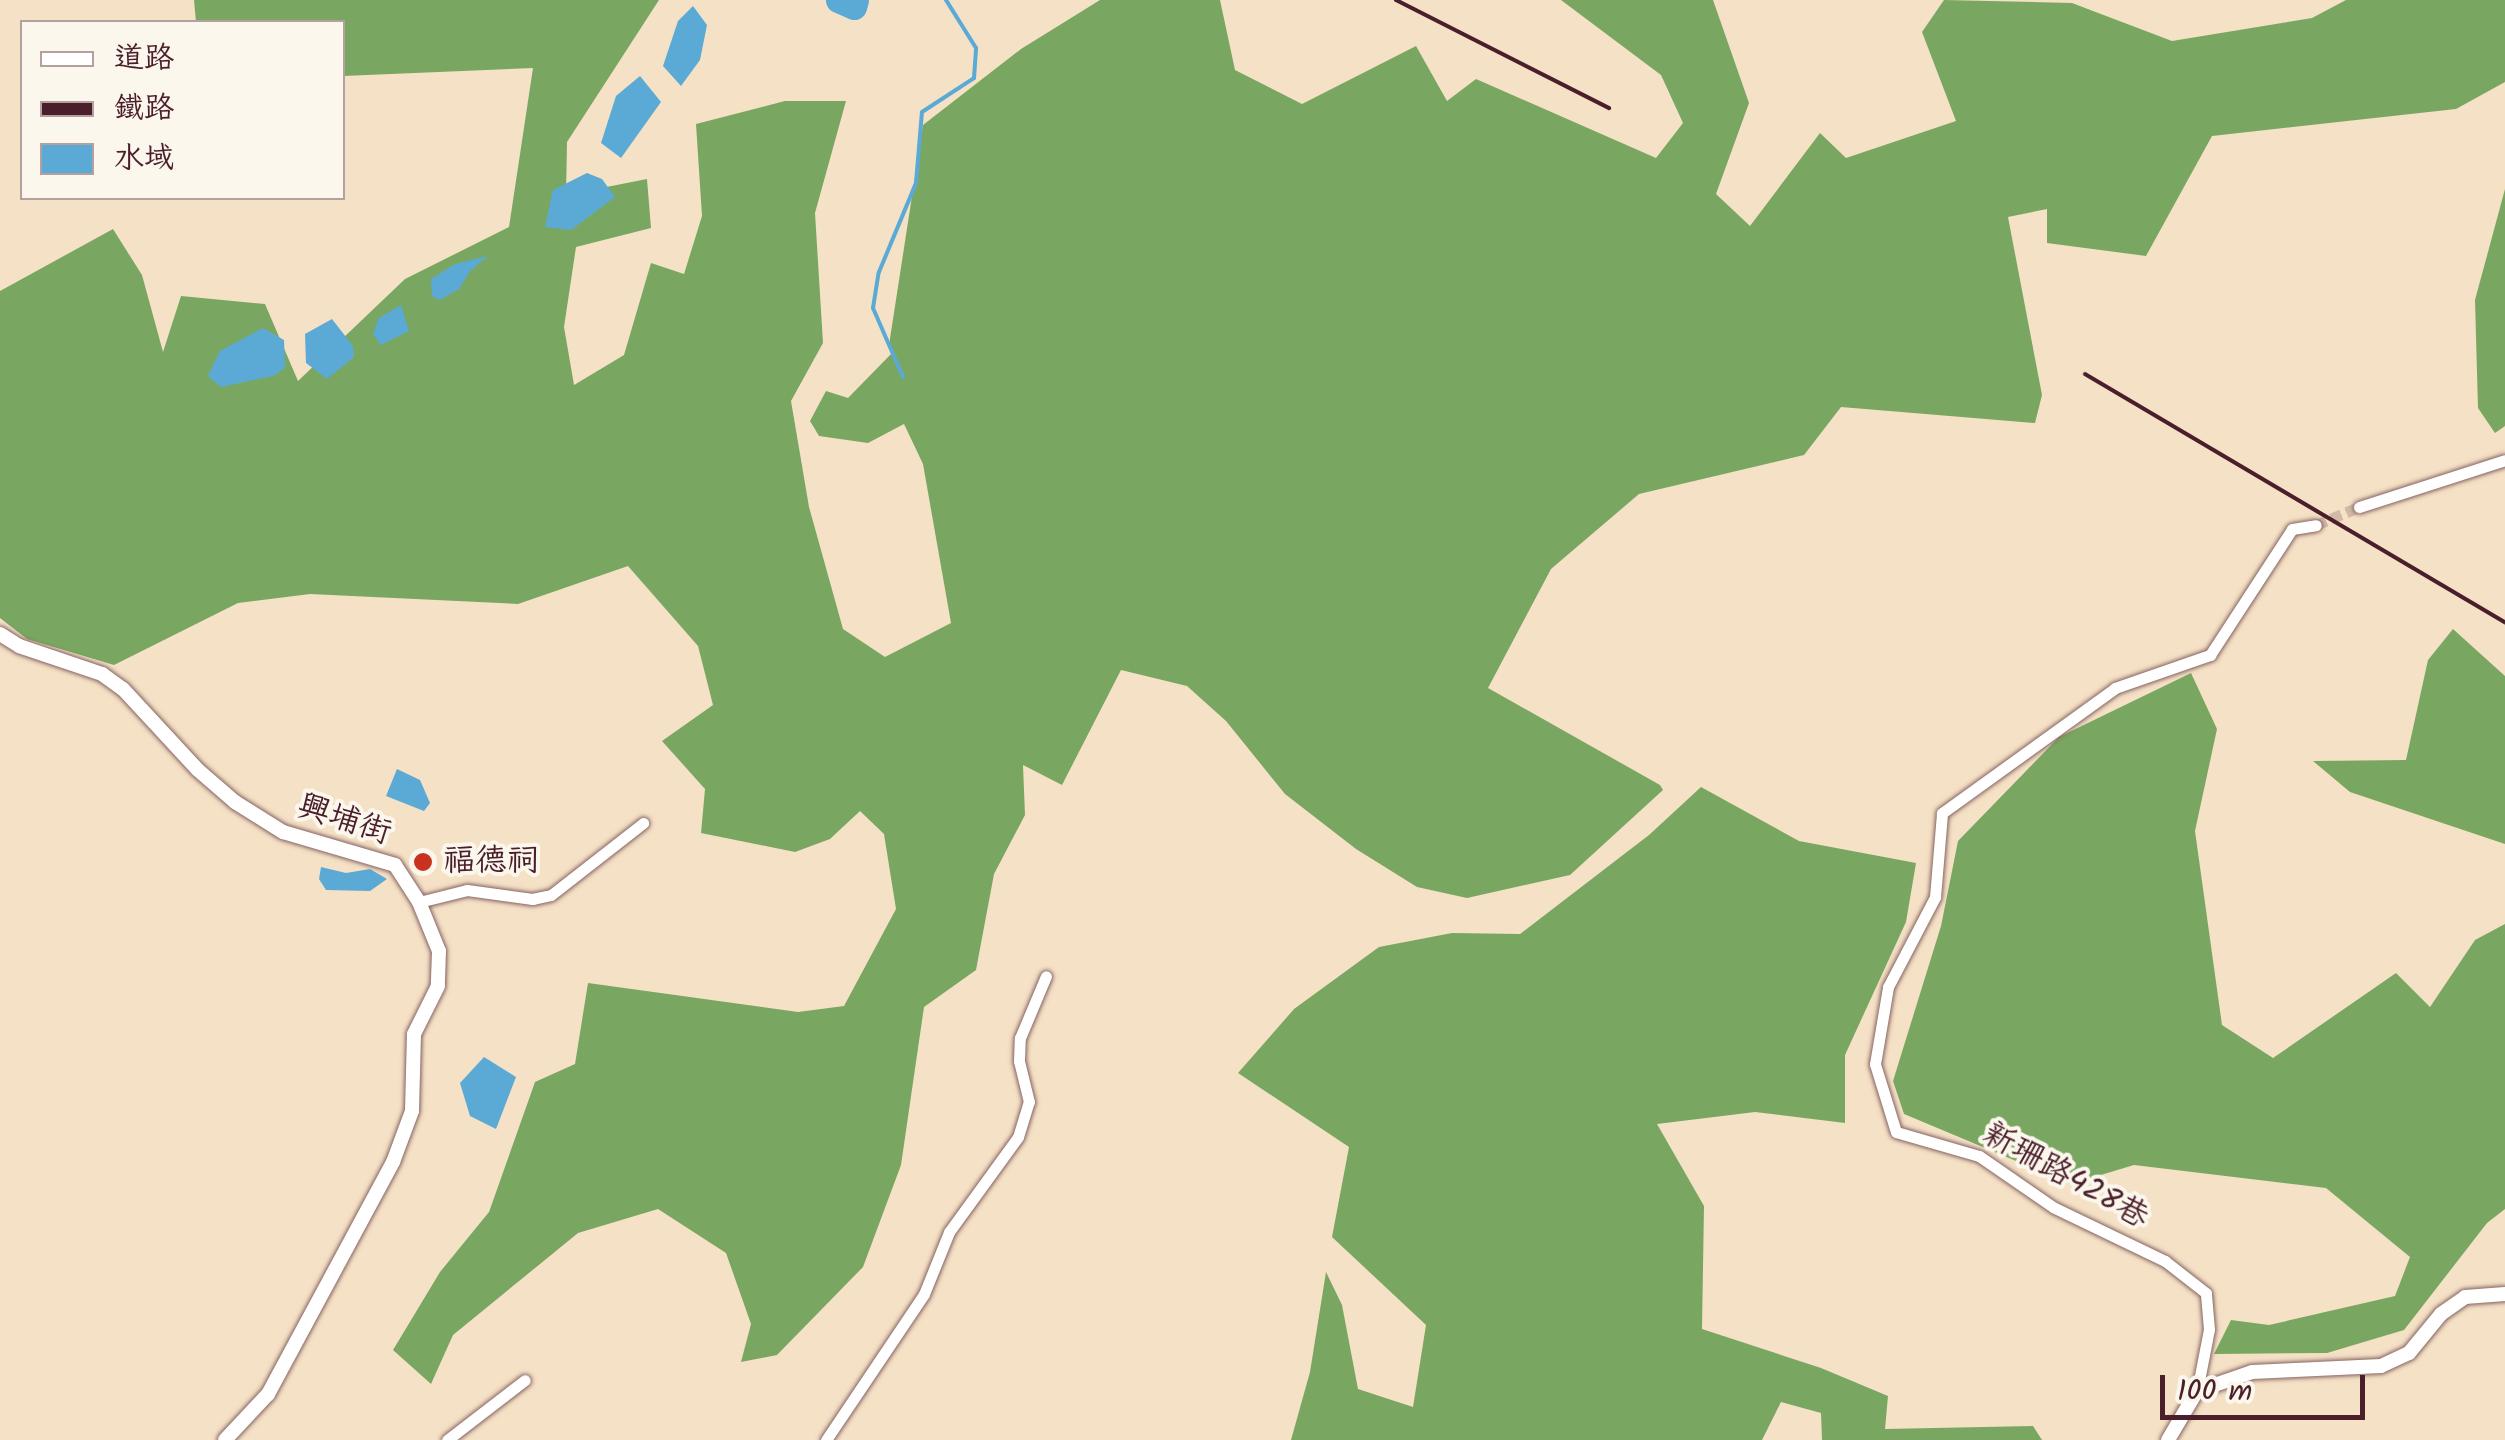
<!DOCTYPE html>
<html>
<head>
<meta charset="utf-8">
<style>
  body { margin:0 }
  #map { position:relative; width:2505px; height:1440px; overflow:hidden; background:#f5e1c6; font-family:Kalam,"LXGW WenKai TC",sans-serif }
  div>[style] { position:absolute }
  .forest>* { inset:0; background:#79a761 }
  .water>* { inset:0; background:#5baad5 }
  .stream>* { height:4px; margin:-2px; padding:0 2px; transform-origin:2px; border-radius:2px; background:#5baad5 }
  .river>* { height:25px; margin:-12.5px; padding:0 12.5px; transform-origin:12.5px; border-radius:12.5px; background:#5baad5 }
  .minor-tunnel>* { height:11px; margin-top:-5.5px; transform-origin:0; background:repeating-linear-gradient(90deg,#d3baa7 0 11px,transparent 0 16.5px) }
  .roads { filter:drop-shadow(0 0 2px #866361) drop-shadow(0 0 2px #866361) }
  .minor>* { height:11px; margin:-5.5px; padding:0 5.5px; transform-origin:5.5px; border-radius:5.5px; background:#fff }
  .tertiary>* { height:14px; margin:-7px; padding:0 7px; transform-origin:7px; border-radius:7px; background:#fff }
  .rail>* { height:4px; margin:-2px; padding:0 2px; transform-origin:2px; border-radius:2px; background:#4a1f2b }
  .dots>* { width:28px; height:28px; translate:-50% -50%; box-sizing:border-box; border:5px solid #fbf7ec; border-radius:50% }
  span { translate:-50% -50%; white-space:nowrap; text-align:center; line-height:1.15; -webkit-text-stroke:8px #fbf7ec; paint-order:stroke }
  .street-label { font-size:32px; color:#4a1f2b }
  .poi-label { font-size:32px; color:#4a1f2b }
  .left { translate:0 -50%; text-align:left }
  .legend { position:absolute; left:20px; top:20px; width:325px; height:180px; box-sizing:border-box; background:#fbf7ec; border:2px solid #b4a19f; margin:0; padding:12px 18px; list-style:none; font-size:30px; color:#4a1f2b }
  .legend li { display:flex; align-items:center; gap:20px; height:50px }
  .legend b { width:50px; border:2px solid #b4a19f }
  .scale { position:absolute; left:2160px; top:1375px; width:205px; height:45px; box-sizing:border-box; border:5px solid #4a1f2b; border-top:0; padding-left:12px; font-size:30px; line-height:35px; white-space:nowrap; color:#4a1f2b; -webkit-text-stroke:8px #fbf7ec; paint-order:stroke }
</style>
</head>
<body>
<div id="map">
  <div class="forest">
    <i style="clip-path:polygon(194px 0,659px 0,567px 142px,566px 195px,647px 179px,651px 228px,576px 247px,564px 327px,574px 385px,624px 355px,651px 263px,684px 274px,702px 216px,696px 124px,785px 101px,846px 101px,815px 213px,823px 343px,791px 401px,809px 507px,843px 629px,885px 657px,951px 623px,923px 464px,904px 424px,868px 443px,819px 436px,810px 421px,826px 391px,848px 398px,892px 353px,889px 345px,923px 125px,1021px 49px,1100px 0,1220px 0,1235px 70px,1302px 104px,1416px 46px,1447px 101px,1476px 79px,1656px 158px,1683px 123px,1661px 75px,1561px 0,1713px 0,1749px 103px,1716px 194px,1750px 226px,1820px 133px,1846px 158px,1956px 121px,1922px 32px,1944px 0,2072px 3px,2172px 41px,2312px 18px,2346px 0,2505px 0,2505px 82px,2456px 109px,2212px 136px,2146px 256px,2047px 243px,2047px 209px,2008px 217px,2042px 395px,2035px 423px,1841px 407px,1804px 455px,1639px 494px,1551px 569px,1488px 688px,1660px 785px,1663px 790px,1570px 875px,1467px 898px,1417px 887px,1356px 849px,1285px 794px,1226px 721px,1187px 686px,1121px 670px,1062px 785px,1023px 765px,1025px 815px,994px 874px,976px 970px,924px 1007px,901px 1165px,863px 1267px,777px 1355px,741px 1362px,751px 1324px,726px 1253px,658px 1209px,578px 1233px,453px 1335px,431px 1384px,393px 1350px,440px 1272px,489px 1212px,535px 1082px,575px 1064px,588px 983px,798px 1012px,844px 1006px,896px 909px,884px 834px,860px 811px,830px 839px,795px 852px,701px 833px,705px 789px,662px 741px,713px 705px,698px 646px,628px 566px,518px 604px,310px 594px,238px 603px,114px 665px,27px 639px,0 618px,0 291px,113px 229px,142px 275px,163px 352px,181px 296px,265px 304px,298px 381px,405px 279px,509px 227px,533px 68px,343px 76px,342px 22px,196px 22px)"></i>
    <i style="clip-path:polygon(2505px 189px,2505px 426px,2495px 433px,2478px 408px,2475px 300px)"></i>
    <i style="clip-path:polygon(2453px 629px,2505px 676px,2505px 844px,2350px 792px,2313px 761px,2406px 760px,2428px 660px)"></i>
    <i style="clip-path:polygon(2191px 673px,2217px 729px,2195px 831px,2222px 1025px,2273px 1058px,2396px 973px,2430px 1007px,2475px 940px,2505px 924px,2505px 1209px,2487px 1223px,2404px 1330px,2327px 1353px,2214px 1354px,2231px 1320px,2269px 1325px,2395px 1296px,2410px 1257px,2326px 1188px,2134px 1165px,2071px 1184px,1904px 1114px,1893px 1081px,1941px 926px,1958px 841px,2059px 737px)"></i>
    <i style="clip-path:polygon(1701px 787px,1799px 841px,1916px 863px,1906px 922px,1845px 1055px,1845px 1123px,1755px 1112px,1657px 1124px,1704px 1206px,1702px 1329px,1821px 1368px,1888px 1396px,1885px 1429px,2033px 1426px,2042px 1440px,1822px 1440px,1821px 1413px,1781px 1402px,1762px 1440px,1291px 1440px,1310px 1372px,1326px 1272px,1342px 1305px,1358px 1389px,1413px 1407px,1426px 1325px,1332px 1237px,1349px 1147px,1238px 1073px,1294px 1009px,1379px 947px,1452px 933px,1520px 934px,1649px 835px)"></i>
  </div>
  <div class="water">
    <i style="clip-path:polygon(693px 6px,707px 25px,700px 60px,681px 86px,663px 66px,678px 21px)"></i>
    <i style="clip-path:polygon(640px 76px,661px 102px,621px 158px,601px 143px,616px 96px)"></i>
    <i style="clip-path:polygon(587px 173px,602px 179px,615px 197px,571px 230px,545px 227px,553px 190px)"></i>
    <i style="clip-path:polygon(488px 256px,470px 271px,459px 289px,440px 300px,432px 296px,431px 279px,455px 264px)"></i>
    <i style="clip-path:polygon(401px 305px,409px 331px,381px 345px,373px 334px,379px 318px)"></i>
    <i style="clip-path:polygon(332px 319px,353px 346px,354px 357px,327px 379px,306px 363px,305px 334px)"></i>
    <i style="clip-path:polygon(263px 328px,284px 340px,285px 368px,273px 376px,221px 387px,208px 376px,220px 351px)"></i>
    <i style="clip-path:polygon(397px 769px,420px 780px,430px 803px,424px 811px,386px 796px)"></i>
    <i style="clip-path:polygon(321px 867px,346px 873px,370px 869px,387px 879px,370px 891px,326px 890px,319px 879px)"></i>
    <i style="clip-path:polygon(484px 1057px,516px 1077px,496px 1129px,470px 1116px,460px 1083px)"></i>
  </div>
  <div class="stream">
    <i style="left:903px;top:377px;width:75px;rotate:-113.5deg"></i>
    <i style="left:873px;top:308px;width:36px;rotate:-81deg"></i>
    <i style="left:879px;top:272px;width:96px;rotate:-67.4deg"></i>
    <i style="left:916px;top:183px;width:71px;rotate:-85.2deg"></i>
    <i style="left:922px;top:112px;width:62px;rotate:-33.2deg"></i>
    <i style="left:974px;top:78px;width:30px;rotate:-86deg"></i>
    <i style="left:976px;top:48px;width:57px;rotate:-122deg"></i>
  </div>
  <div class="river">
    <i style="left:838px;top:0;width:17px;rotate:24deg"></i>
    <i style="left:854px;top:7px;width:7px;rotate:-74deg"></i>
  </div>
  <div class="minor-tunnel">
    <i style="left:2316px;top:525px;width:47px;rotate:-22.7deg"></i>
  </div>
  <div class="roads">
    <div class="minor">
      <i style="left:2359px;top:507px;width:153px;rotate:-17.8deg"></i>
      <i style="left:419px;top:902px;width:49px;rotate:-14deg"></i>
      <i style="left:467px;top:890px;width:66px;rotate:7.9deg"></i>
      <i style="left:532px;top:899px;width:19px;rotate:-12deg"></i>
      <i style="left:551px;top:895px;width:117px;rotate:-38deg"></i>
      <i style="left:2197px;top:1391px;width:63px;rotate:-79deg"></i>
      <i style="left:2209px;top:1329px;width:36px;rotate:-95deg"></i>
      <i style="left:2206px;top:1293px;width:52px;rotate:-142deg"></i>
      <i style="left:2165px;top:1261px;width:124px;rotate:-154.3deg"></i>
      <i style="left:2053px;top:1207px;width:90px;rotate:-145.4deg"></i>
      <i style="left:1979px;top:1156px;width:86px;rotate:-163.9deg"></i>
      <i style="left:1896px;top:1132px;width:71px;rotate:-107.2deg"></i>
      <i style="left:1875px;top:1064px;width:78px;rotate:-80.4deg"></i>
      <i style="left:1888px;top:987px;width:102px;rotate:-62.4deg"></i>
      <i style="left:1935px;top:897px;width:84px;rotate:-85.2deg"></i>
      <i style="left:1942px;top:813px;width:213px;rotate:-35.8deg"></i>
      <i style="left:2115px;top:688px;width:101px;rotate:-19.2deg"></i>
      <i style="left:2210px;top:655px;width:150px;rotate:-56.9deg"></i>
      <i style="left:2292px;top:529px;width:24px;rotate:-9deg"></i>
      <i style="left:447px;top:1440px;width:98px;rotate:-37.6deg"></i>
      <i style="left:826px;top:1440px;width:176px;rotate:-56.1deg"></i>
      <i style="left:924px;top:1294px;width:67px;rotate:-68deg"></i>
      <i style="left:949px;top:1232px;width:117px;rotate:-54deg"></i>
      <i style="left:1018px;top:1137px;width:37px;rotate:-73deg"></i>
      <i style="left:1029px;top:1102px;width:42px;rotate:-103.7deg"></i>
      <i style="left:1019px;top:1061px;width:23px;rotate:-88deg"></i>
      <i style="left:1020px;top:1038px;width:67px;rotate:-67.2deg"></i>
    </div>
    <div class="tertiary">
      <i style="left:0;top:634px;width:22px;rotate:32deg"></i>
      <i style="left:19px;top:646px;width:88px;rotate:18.6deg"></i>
      <i style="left:102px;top:674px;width:26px;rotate:36deg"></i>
      <i style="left:123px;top:689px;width:110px;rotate:47.2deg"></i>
      <i style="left:198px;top:770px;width:49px;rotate:40.9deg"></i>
      <i style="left:235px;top:802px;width:57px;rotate:32deg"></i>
      <i style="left:283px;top:832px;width:117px;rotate:16.4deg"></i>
      <i style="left:395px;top:865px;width:44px;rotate:57deg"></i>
      <i style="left:419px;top:902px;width:53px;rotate:67.8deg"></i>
      <i style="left:439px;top:951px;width:35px;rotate:92deg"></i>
      <i style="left:438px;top:986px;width:54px;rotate:116.6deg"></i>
      <i style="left:414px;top:1034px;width:77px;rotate:91.5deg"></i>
      <i style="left:412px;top:1111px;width:54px;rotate:110.4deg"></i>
      <i style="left:393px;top:1162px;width:264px;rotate:118.3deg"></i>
      <i style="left:268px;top:1394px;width:63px;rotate:133.1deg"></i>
      <i style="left:2168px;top:1440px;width:57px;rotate:-59.4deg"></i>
      <i style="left:2197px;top:1391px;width:58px;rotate:-19.1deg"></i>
      <i style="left:2252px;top:1372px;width:129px;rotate:-2.7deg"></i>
      <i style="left:2381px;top:1366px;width:31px;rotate:-25deg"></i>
      <i style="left:2409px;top:1353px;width:50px;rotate:-50.6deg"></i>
      <i style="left:2441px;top:1314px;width:29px;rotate:-35deg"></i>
      <i style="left:2465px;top:1297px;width:40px;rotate:-4.3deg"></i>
    </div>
  </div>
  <div class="rail">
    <i style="left:1396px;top:0;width:239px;rotate:26.9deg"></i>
    <i style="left:2085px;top:374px;width:488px;rotate:30.6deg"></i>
  </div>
  <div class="dots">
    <i style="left:423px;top:862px;background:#c8321e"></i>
  </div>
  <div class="street-label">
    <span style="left:344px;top:821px;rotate:18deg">興埔街</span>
    <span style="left:2065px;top:1177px;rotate:29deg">新珊路428巷</span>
  </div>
  <div class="poi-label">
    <span class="left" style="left:443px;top:862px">福德祠</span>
  </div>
  <ul class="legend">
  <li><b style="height:12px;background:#fff"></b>道路</li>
  <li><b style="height:12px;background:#4a1f2b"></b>鐵路</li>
  <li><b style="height:28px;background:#5baad5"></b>水域</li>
  </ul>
  <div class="scale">100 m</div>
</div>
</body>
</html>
